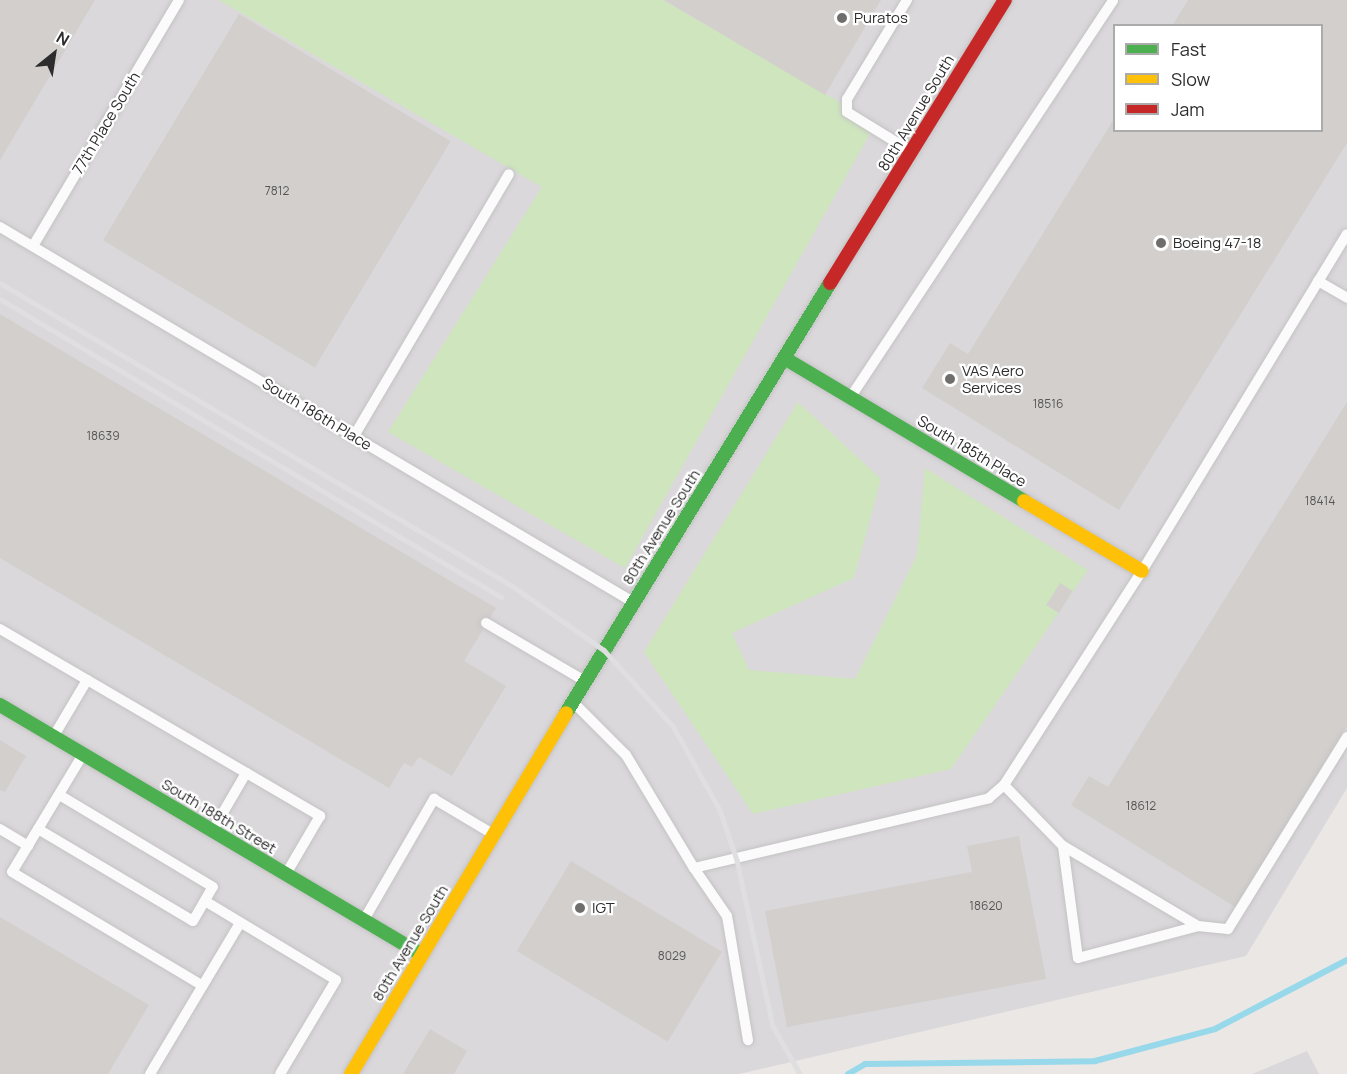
<!DOCTYPE html>
<html>
<head>
<meta charset="utf-8">
<style>
  body { margin:0 }
  #map { position:relative; width:1347px; height:1074px; overflow:hidden; background:#eae7e4; font-family:Manrope,sans-serif }
  div>[style] { position:absolute }
  .industrial>* { inset:0; background:#dbd8db }
  .green>* { inset:0; background:#cee5be }
  .stream>* { height:6px; margin:-3px; padding:0 3px; transform-origin:3px; border-radius:3px; background:#98d8eb }
  .building>* { inset:0; background:#d2cfcd; transform-origin:0 0 }
  .roads { filter:drop-shadow(0 0 2px #c4c3c4) drop-shadow(0 0 2px #c4c3c4) }
  .lane>* { height:10px; margin:-5px; padding:0 5px; transform-origin:5px; border-radius:5px; background:#fcfbfb }
  .fast>* { height:14px; margin:-7px; padding:0 7px; transform-origin:7px; border-radius:7px; background:#4caf50 }
  .slow>* { height:14px; margin:-7px; padding:0 7px; transform-origin:7px; border-radius:7px; background:#ffc107 }
  .jam>* { height:14px; margin:-7px; padding:0 7px; transform-origin:7px; border-radius:7px; background:#c62828 }
  .rail>* { height:4.5px; margin:-2.25px; padding:0 2.25px; transform-origin:2.25px; border-radius:2.25px; background:#dfdee0 }
  .dots>* { width:16px; height:16px; translate:-50% -50%; box-sizing:border-box; border:3px solid #fff; border-radius:50% }
  span { translate:-50% -50%; white-space:nowrap; text-align:center; line-height:1.15; -webkit-text-stroke:4.5px #fff; paint-order:stroke }
  .number-label { font-size:12px; color:#575656 }
  .number-label span { -webkit-text-stroke-width:0 }
  .poi-label { font-size:15px; color:#2d2d2d }
  .left { translate:0 -50%; text-align:left }
  .street-label { font-size:15px; color:#2d2d2d }
  .legend { position:absolute; left:1113px; top:24px; width:210px; height:108px; box-sizing:border-box; background:#fff; border:2px solid #ababab; margin:0; padding:8px 10px; list-style:none; font-size:18px; color:#2d2d2d }
  .legend li { display:flex; align-items:center; gap:12px; height:30px }
  .legend b { width:30px; border:2px solid #ababab }
  .north { position:absolute; left:24px; top:24px; width:60px; height:60px; -webkit-text-stroke:4px #fff; paint-order:stroke; rotate:30deg; font-size:16px; font-weight:700; line-height:24px; text-align:center; color:#2d2d2d }
  .north::after { content:''; display:block; margin:auto; width:21px; height:27px; background:#2d2d2d; clip-path:polygon(50% 0,100% 100%,50% 72%,0 100%) }
</style>
</head>
<body>
<div id="map">
  <div class="industrial">
    <i style="clip-path:polygon(evenodd,0 0,1347px 0,1347px 788px,1246px 956px,739px 1074px,0 1074px,0 0,1114px 26px,1322px 26px,1322px 130px,1114px 130px,1114px 26px)"></i>
    <i style="clip-path:polygon(1307px 1051px,1319px 1074px,1252px 1074px)"></i>
  </div>
  <div class="green">
    <i style="clip-path:polygon(219px 0,663px 0,876px 123px,625px 568px,388px 432px,542px 187px)"></i>
    <i style="clip-path:polygon(798px 402px,881px 479px,854px 578px,732px 633px,749px 670px,855px 679px,917px 555px,925px 468px,1088px 570px,951px 769px,753px 814px,644px 652px)"></i>
  </div>
  <div class="stream">
    <i style="left:848px;top:1074px;width:20px;rotate:-30deg"></i>
    <i style="left:865px;top:1064px;width:230px;rotate:-0.7deg"></i>
    <i style="left:1095px;top:1061px;width:124px;rotate:-14.9deg"></i>
    <i style="left:1215px;top:1029px;width:149px;rotate:-27.6deg"></i>
  </div>
  <div class="building">
    <i style="clip-path:polygon(0 0,95px 0,0 160px)"></i>
    <i style="clip-path:polygon(664px 0,881px 0,825px 95px)"></i>
    <i style="clip-path:polygon(1188px 0,1347px 0,1347px 143px,1119px 510px,922px 388px,950px 343px,968px 354px,1114px 119px,1114px 130px,1322px 130px,1322px 26px,1172px 26px)"></i>
    <i style="left:239px;top:14px;width:247px;height:264px;rotate:31deg"></i>
    <i style="clip-path:polygon(0 314px,496px 608px,464px 661px,506px 686px,452px 776px,419px 757px,412px 767px,404px 763px,389px 788px,0 558px)"></i>
    <i style="clip-path:polygon(1347px 402px,1347px 726px,1235px 907px,1071px 805px,1089px 776px,1108px 787px)"></i>
    <i style="left:1060px;top:583px;width:15px;height:26px;rotate:32deg"></i>
    <i style="clip-path:polygon(0 740px,26px 756px,5px 792px,0 790px)"></i>
    <i style="clip-path:polygon(1019px 836px,1046px 979px,787px 1027px,765px 911px,972px 872px,967px 846px)"></i>
    <i style="left:571px;top:861px;width:176px;height:105px;rotate:31deg"></i>
    <i style="clip-path:polygon(0 917px,149px 1005px,108px 1074px,0 1074px)"></i>
    <i style="clip-path:polygon(430px 1029px,467px 1051px,454px 1074px,403px 1074px)"></i>
  </div>
  <div class="roads">
    <div class="lane">
      <i style="left:907px;top:0;width:116px;rotate:121.2deg"></i>
      <i style="left:847px;top:99px;width:13px;rotate:90deg"></i>
      <i style="left:847px;top:112px;width:73px;rotate:31.5deg"></i>
      <i style="left:0;top:227px;width:736px;rotate:30.64deg"></i>
      <i style="left:33px;top:246px;width:286px;rotate:-59.3deg"></i>
      <i style="left:1318px;top:281px;width:34px;rotate:30deg"></i>
      <i style="left:852px;top:395px;width:473px;rotate:-56.5deg"></i>
      <i style="left:354px;top:436px;width:304px;rotate:-59.4deg"></i>
      <i style="left:486px;top:623px;width:115px;rotate:30.4deg"></i>
      <i style="left:0;top:629px;width:371px;rotate:30.3deg"></i>
      <i style="left:320px;top:816px;width:67px;rotate:120.4deg"></i>
      <i style="left:575px;top:704px;width:72px;rotate:45deg"></i>
      <i style="left:626px;top:755px;width:132px;rotate:59deg"></i>
      <i style="left:694px;top:868px;width:303px;rotate:-13.3deg"></i>
      <i style="left:989px;top:798px;width:20px;rotate:-41deg"></i>
      <i style="left:1004px;top:785px;width:255px;rotate:-57.2deg"></i>
      <i style="left:1142px;top:571px;width:394px;rotate:-58.7deg"></i>
      <i style="left:55px;top:734px;width:63px;rotate:-59.3deg"></i>
      <i style="left:82px;top:756px;width:135px;rotate:121.1deg"></i>
      <i style="left:12px;top:872px;width:222px;rotate:30.8deg"></i>
      <i style="left:1004px;top:785px;width:85px;rotate:46deg"></i>
      <i style="left:1063px;top:846px;width:113px;rotate:82.4deg"></i>
      <i style="left:1078px;top:958px;width:124px;rotate:-14.9deg"></i>
      <i style="left:1198px;top:926px;width:157px;rotate:-149.3deg"></i>
      <i style="left:214px;top:828px;width:64px;rotate:-59.8deg"></i>
      <i style="left:0;top:829px;width:33px;rotate:31deg"></i>
      <i style="left:38px;top:829px;width:180px;rotate:30.7deg"></i>
      <i style="left:193px;top:921px;width:39px;rotate:-60deg"></i>
      <i style="left:213px;top:887px;width:179px;rotate:-149.1deg"></i>
      <i style="left:694px;top:868px;width:58px;rotate:55.5deg"></i>
      <i style="left:727px;top:916px;width:126px;rotate:80.4deg"></i>
      <i style="left:205px;top:901px;width:153px;rotate:31.1deg"></i>
      <i style="left:336px;top:980px;width:109px;rotate:120.8deg"></i>
      <i style="left:365px;top:918px;width:138px;rotate:-59.9deg"></i>
      <i style="left:434px;top:799px;width:66px;rotate:30.8deg"></i>
      <i style="left:1198px;top:926px;width:30px;rotate:6deg"></i>
      <i style="left:1228px;top:929px;width:226px;rotate:-58.2deg"></i>
      <i style="left:150px;top:1074px;width:176px;rotate:-59.2deg"></i>
    </div>
    <div class="fast">
      <i style="left:786px;top:359px;width:277px;rotate:30.8deg"></i>
      <i style="left:0;top:705px;width:490px;rotate:30.6deg"></i>
      <i style="left:566px;top:713px;width:505px;rotate:-58.45deg"></i>
    </div>
    <div class="slow">
      <i style="left:1024px;top:501px;width:137px;rotate:30.7deg"></i>
      <i style="left:351px;top:1074px;width:420px;rotate:-59.2deg"></i>
    </div>
    <div class="jam">
      <i style="left:830px;top:283px;width:333px;rotate:-58.3deg"></i>
    </div>
  </div>
  <div class="rail">
    <i style="left:0;top:283px;width:594px;rotate:30.58deg"></i>
    <i style="left:511px;top:585px;width:113px;rotate:35deg"></i>
    <i style="left:604px;top:650px;width:103px;rotate:47.8deg"></i>
    <i style="left:673px;top:726px;width:96px;rotate:60.8deg"></i>
    <i style="left:720px;top:810px;width:53px;rotate:71.2deg"></i>
    <i style="left:737px;top:860px;width:170px;rotate:77.8deg"></i>
    <i style="left:773px;top:1026px;width:55px;rotate:60.6deg"></i>
    <i style="left:0;top:299px;width:583px;rotate:30.74deg"></i>
  </div>
  <div class="dots">
    <i style="left:842px;top:18px;background:#6f6e6d"></i>
    <i style="left:1161px;top:243px;background:#6f6e6d"></i>
    <i style="left:950px;top:379px;background:#6f6e6d"></i>
    <i style="left:580px;top:908px;background:#6f6e6d"></i>
  </div>
  <div class="number-label">
    <span style="left:277px;top:191px">7812</span>
    <span style="left:1048px;top:404px">18516</span>
    <span style="left:103px;top:436px">18639</span>
    <span style="left:1320px;top:501px">18414</span>
    <span style="left:1141px;top:806px">18612</span>
    <span style="left:986px;top:906px">18620</span>
    <span style="left:672px;top:956px">8029</span>
  </div>
  <div class="poi-label">
    <span class="left" style="left:854px;top:18px">Puratos</span>
    <span class="left" style="left:1173px;top:243px">Boeing 47-18</span>
    <span class="left" style="left:962px;top:379px">VAS Aero<br>Services</span>
    <span class="left" style="left:592px;top:908px">IGT</span>
  </div>
  <div class="street-label">
    <span style="left:916px;top:113px;rotate:-59deg">80th Avenue South</span>
    <span style="left:106px;top:123px;rotate:-59deg">77th Place South</span>
    <span style="left:317px;top:414px;rotate:31deg">South 186th Place</span>
    <span style="left:972px;top:451px;rotate:31deg">South 185th Place</span>
    <span style="left:661px;top:527px;rotate:-58deg">80th Avenue South</span>
    <span style="left:219px;top:816px;rotate:31deg">South 188th Street</span>
    <span style="left:410px;top:943px;rotate:-59deg">80th Avenue South</span>
  </div>
  <ul class="legend">
  <li><b style="height:8px;background:#4caf50"></b>Fast</li>
  <li><b style="height:8px;background:#ffc107"></b>Slow</li>
  <li><b style="height:8px;background:#c62828"></b>Jam</li>
  </ul>
  <div class="north">N</div>
</div>
</body>
</html>
